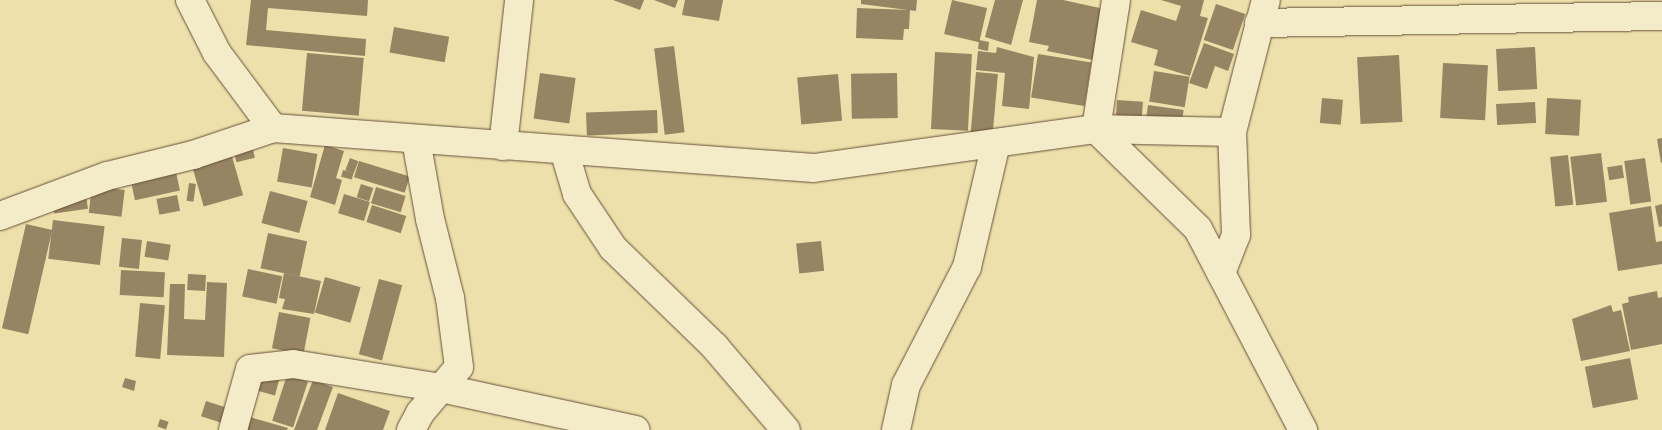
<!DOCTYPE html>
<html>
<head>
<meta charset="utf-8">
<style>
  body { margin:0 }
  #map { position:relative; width:1662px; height:430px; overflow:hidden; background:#eee0ab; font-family:"IM FELL Double Pica",serif }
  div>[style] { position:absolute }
  .building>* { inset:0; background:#978463; transform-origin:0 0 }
  .roads { filter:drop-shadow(0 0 1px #66503a) drop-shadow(0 0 1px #66503a) }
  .minor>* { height:28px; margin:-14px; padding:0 14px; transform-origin:14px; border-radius:14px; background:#f4ebc8 }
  span { translate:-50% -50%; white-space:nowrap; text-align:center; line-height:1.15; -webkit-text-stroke:4.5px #f4ebc8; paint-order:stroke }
</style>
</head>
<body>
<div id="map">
  <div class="building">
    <i style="clip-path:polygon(251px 0,368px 0,367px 16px,268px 8px,266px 30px,366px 39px,365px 56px,246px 45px)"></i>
    <i style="clip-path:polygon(613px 0,644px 0,640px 10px)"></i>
    <i style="clip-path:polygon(654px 0,678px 0,675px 8px)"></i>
    <i style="clip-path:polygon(685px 0,723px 0,719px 21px,682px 15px)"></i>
    <i style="clip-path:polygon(861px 0,917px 0,916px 11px,861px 4px)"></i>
    <i style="left:952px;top:0;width:36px;height:35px;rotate:13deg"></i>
    <i style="clip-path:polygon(995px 0,1023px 0,1011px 45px,985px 37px)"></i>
    <i style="clip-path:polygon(1037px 0,1063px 0,1109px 10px,1098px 61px,1047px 51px,1049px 46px,1029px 42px)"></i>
    <i style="clip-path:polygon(1161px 0,1204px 0,1200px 16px,1208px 18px,1190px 76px,1154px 65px,1158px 50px,1131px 42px,1141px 10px,1176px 21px,1181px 6px)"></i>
    <i style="left:1216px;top:4px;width:31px;height:38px;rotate:19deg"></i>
    <i style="clip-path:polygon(857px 8px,910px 10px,909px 29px,904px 29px,903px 40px,856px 38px)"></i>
    <i style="left:394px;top:27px;width:56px;height:26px;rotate:10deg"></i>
    <i style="clip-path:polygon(979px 40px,989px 42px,988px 51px,978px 49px)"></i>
    <i style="clip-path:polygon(1204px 43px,1234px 54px,1228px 71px,1215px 66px,1207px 89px,1189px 83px)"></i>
    <i style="left:674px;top:46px;width:87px;height:20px;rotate:83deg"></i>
    <i style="clip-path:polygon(997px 47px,1034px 57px,1029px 109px,1002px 106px,1005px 73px,976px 70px,978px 51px,996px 53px)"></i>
    <i style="left:1535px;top:47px;width:42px;height:39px;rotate:87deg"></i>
    <i style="left:935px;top:52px;width:37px;height:77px;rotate:3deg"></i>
    <i style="left:307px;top:53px;width:57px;height:58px;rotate:5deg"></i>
    <i style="left:1038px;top:54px;width:54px;height:44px;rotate:9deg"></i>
    <i style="left:1399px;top:55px;width:67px;height:42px;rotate:87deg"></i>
    <i style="left:1443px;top:63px;width:45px;height:55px;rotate:3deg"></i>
    <i style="left:1154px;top:71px;width:36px;height:31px;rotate:9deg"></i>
    <i style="left:976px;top:72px;width:22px;height:62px;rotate:5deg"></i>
    <i style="left:540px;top:73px;width:36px;height:46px;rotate:8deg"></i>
    <i style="left:897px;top:73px;width:45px;height:46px;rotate:89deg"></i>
    <i style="left:838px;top:74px;width:47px;height:41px;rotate:85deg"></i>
    <i style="left:1322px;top:98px;width:21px;height:25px;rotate:5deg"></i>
    <i style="left:1547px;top:98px;width:34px;height:36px;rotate:3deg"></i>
    <i style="left:1117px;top:100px;width:26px;height:24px;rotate:4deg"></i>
    <i style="left:1535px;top:102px;width:21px;height:39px;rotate:87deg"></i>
    <i style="left:1148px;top:105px;width:36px;height:19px;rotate:8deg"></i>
    <i style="left:657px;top:110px;width:23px;height:71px;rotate:88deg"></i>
    <i style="clip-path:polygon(1662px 138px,1662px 163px,1661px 163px,1657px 139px)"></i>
    <i style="clip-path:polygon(325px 145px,344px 151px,336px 178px,342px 180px,335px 205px,310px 197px)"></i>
    <i style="left:252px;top:146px;width:12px;height:19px;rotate:76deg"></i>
    <i style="left:283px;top:148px;width:35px;height:34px;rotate:10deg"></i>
    <i style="left:231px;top:153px;width:44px;height:41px;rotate:74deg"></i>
    <i style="left:1601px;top:153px;width:49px;height:31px;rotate:83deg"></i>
    <i style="left:1568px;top:155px;width:50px;height:18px;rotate:84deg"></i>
    <i style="left:350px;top:158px;width:9px;height:13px;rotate:21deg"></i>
    <i style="left:1645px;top:158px;width:44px;height:21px;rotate:82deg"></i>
    <i style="left:359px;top:161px;width:53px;height:17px;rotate:17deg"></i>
    <i style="left:1622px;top:165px;width:13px;height:15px;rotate:81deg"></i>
    <i style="left:343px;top:170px;width:11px;height:7px;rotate:15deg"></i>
    <i style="left:176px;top:172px;width:19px;height:46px;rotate:78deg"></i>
    <i style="left:189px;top:183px;width:7px;height:18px;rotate:8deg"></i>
    <i style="left:361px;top:184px;width:13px;height:14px;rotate:18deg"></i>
    <i style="left:92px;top:186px;width:33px;height:27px;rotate:7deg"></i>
    <i style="left:376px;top:187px;width:31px;height:17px;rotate:17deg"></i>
    <i style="left:270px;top:191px;width:39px;height:33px;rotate:15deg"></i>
    <i style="left:344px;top:194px;width:27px;height:20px;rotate:17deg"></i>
    <i style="left:86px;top:195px;width:14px;height:34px;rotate:82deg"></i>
    <i style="left:177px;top:195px;width:16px;height:21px;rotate:79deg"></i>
    <i style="clip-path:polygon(1662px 204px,1662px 226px,1659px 227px,1655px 206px)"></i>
    <i style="left:372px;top:205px;width:36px;height:18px;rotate:18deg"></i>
    <i style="clip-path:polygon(1651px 206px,1656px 242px,1662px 241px,1662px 264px,1618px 271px,1609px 213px)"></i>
    <i style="left:53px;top:220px;width:52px;height:39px;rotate:7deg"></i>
    <i style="left:26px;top:224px;width:27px;height:107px;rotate:13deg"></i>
    <i style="left:268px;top:233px;width:40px;height:36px;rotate:12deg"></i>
    <i style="left:122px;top:238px;width:20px;height:29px;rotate:6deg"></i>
    <i style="left:147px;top:241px;width:24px;height:16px;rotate:9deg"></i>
    <i style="left:821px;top:241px;width:30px;height:25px;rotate:84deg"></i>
    <i style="left:248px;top:269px;width:35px;height:28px;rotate:12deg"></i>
    <i style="left:121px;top:270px;width:44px;height:25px;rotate:3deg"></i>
    <i style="clip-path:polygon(284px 273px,321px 281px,314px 314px,282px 309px,285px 299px,279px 298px)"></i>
    <i style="left:188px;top:274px;width:18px;height:16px;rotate:3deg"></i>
    <i style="left:325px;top:277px;width:37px;height:37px;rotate:16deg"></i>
    <i style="left:379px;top:279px;width:24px;height:78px;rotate:15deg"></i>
    <i style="clip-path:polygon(207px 282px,227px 283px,224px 357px,167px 355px,170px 284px,185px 284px,184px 319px,205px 320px)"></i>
    <i style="clip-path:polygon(1657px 291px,1658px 298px,1662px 297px,1662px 344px,1631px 350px,1622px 304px,1629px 302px,1628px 297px)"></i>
    <i style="left:140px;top:303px;width:25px;height:54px;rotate:5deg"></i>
    <i style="clip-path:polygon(1611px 305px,1613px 312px,1621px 310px,1630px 351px,1581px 361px,1572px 319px)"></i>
    <i style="left:279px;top:312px;width:32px;height:37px;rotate:11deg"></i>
    <i style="left:1630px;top:358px;width:42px;height:46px;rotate:79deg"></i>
    <i style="left:253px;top:373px;width:27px;height:16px;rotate:15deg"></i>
    <i style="left:287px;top:375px;width:22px;height:48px;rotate:18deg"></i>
    <i style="clip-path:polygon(125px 378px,136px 381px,134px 391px,122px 387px)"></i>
    <i style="clip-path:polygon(313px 380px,333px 387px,317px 430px,294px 430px)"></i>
    <i style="clip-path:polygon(338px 393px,390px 411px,383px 430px,325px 430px)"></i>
    <i style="left:206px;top:401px;width:26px;height:16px;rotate:18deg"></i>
    <i style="clip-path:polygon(246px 416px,288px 428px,287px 430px,242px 430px)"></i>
    <i style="left:160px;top:419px;width:9px;height:8px;rotate:18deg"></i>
  </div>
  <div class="roads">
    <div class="minor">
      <i style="left:190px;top:0;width:59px;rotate:63deg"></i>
      <i style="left:217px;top:53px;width:94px;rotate:53.3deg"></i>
      <i style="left:273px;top:128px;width:542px;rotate:4.23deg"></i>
      <i style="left:814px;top:168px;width:285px;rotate:-7.9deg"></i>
      <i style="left:1096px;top:129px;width:136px;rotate:1.3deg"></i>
      <i style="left:1116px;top:0;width:131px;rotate:98.8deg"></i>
      <i style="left:1096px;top:129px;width:143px;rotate:44.4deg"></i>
      <i style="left:1198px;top:229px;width:227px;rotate:62.4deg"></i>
      <i style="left:1259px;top:23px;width:403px;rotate:-1deg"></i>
      <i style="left:503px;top:146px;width:147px;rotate:-83.7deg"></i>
      <i style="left:564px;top:150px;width:46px;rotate:73.5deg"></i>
      <i style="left:577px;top:194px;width:65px;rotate:56.3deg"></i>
      <i style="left:613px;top:248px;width:142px;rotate:44.1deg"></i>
      <i style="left:715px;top:347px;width:109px;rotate:49.5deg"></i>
      <i style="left:0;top:216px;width:114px;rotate:-20.5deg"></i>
      <i style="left:107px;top:176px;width:89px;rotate:-13.7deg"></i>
      <i style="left:193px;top:155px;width:84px;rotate:-18.6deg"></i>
      <i style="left:1221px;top:273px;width:41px;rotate:-68.5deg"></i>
      <i style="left:1236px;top:235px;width:103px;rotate:-92.2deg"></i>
      <i style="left:1232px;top:132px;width:136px;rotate:-75.6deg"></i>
      <i style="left:233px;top:430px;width:63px;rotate:-74.4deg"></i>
      <i style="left:250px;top:369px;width:43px;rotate:-6.6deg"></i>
      <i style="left:293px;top:364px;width:150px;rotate:9.2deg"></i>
      <i style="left:441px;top:388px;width:199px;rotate:12.2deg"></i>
      <i style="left:411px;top:430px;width:19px;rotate:-62deg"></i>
      <i style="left:420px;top:413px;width:60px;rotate:-49.7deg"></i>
      <i style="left:459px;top:367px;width:70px;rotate:-97.4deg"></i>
      <i style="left:450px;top:298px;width:81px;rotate:-104.2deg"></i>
      <i style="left:430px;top:219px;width:80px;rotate:-100deg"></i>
      <i style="left:896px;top:430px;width:46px;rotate:-77.5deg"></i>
      <i style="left:906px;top:385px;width:133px;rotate:-62.7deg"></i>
      <i style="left:967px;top:267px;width:127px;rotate:-76.8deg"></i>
    </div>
  </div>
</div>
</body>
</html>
